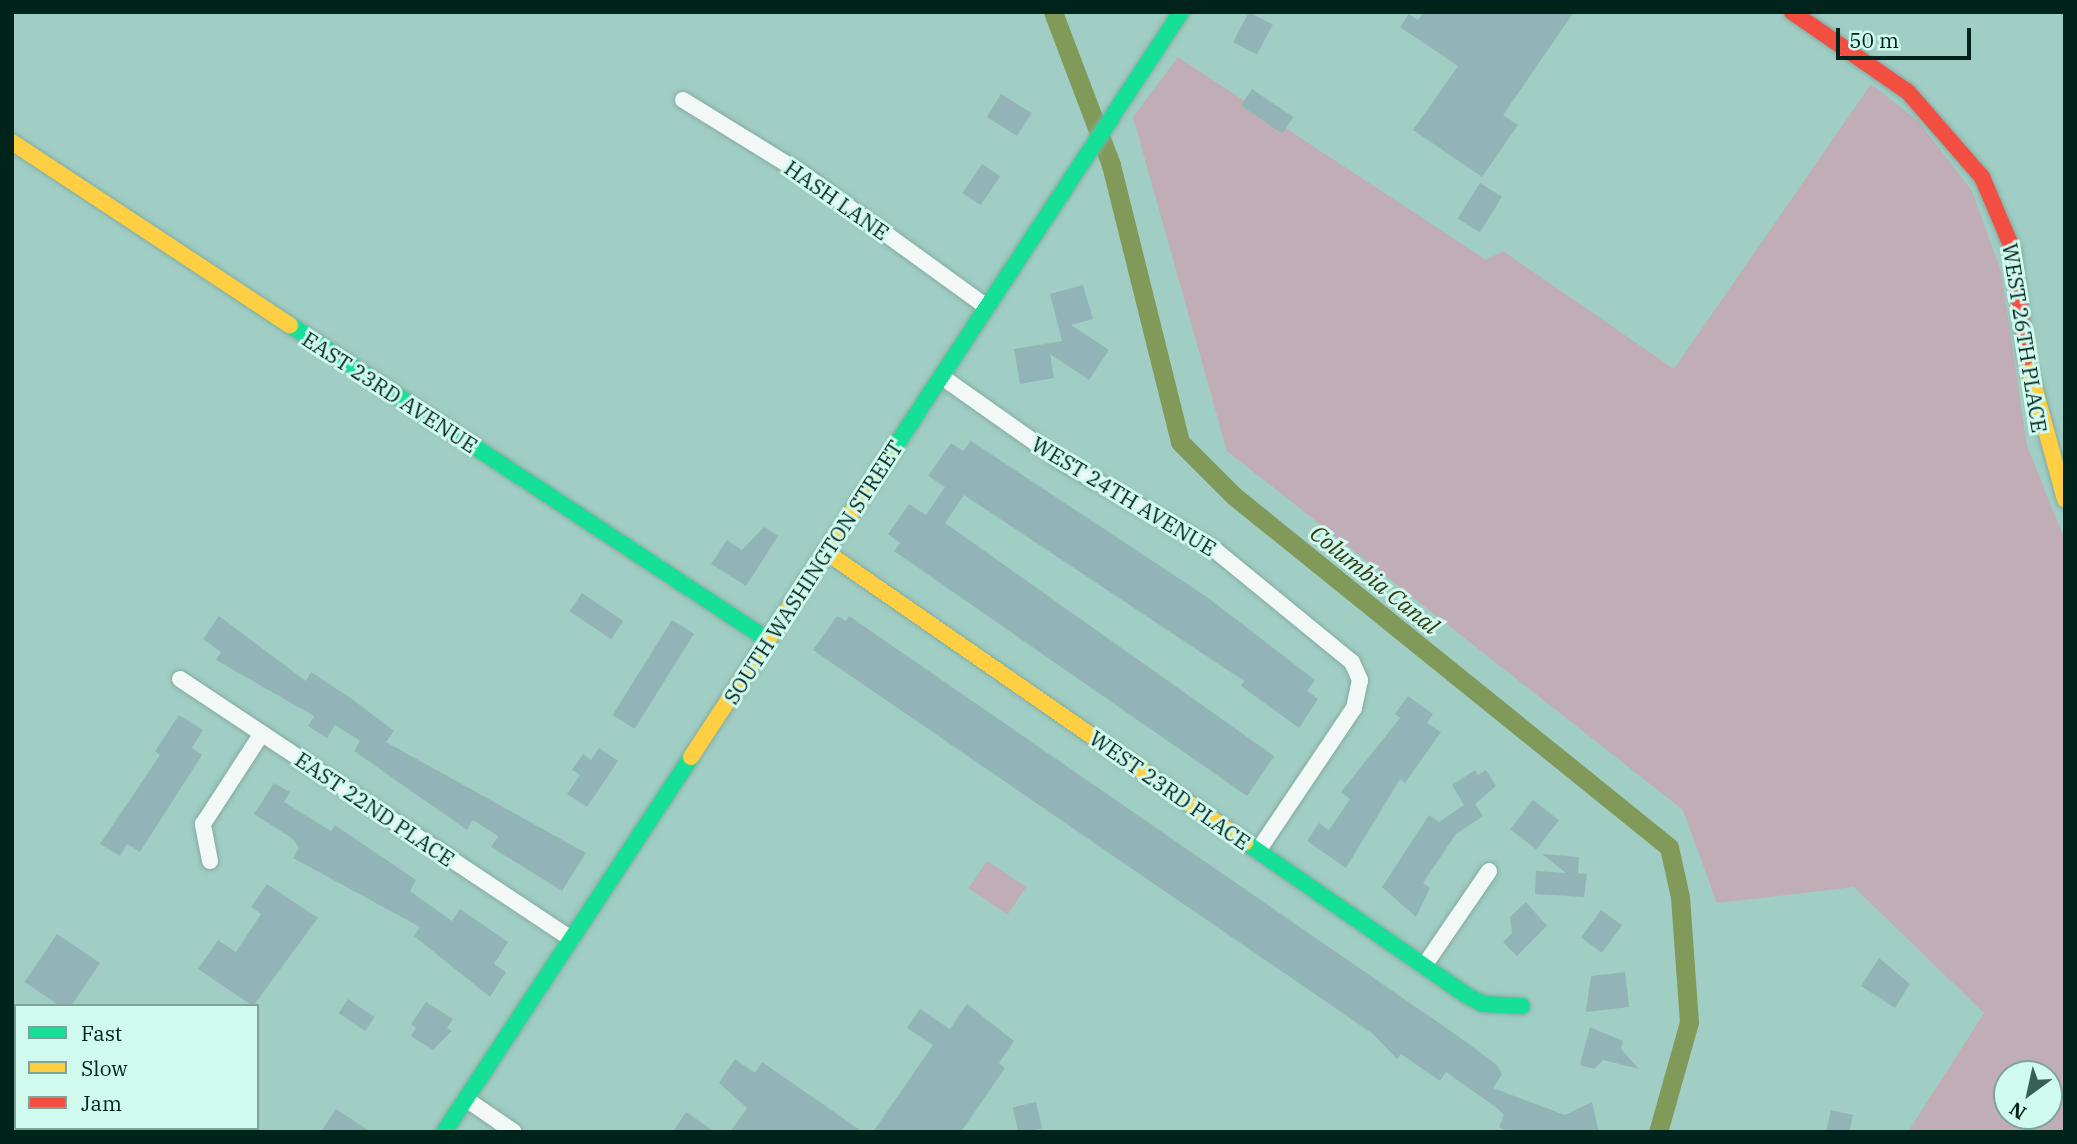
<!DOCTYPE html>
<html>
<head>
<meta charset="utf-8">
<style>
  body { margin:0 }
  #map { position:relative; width:2077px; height:1144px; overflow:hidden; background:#a0cec4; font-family:"IBM Plex Serif",serif }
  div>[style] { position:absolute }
  .green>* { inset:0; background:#c0adb6; transform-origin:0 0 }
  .canal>* { height:19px; margin:-9.5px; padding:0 9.5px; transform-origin:9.5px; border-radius:9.5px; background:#819a59 }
  .building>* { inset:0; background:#93b4b7; transform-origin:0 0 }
  .roads { filter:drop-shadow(0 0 2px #85aaa2) drop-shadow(0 0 2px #85aaa2) }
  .street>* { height:16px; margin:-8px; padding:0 8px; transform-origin:8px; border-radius:8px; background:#f1f8f6 }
  .fast>* { height:16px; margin:-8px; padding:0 8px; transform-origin:8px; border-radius:8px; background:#16e098 }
  .slow>* { height:16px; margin:-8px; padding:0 8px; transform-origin:8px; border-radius:8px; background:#ffcf43 }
  .jam>* { height:16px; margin:-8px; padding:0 8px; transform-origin:8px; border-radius:8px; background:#f24e42 }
  span { translate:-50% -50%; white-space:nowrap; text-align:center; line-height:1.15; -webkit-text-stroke:6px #d1faef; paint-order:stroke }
  .street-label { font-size:21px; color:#00231c }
  .water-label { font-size:23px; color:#343b16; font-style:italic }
  .frame { position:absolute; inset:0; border:14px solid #00231c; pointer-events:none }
  .legend { position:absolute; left:14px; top:1004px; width:245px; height:126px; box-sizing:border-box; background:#d1faef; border:2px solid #7da49b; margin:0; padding:9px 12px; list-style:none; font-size:21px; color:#00231c }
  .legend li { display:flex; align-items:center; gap:14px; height:35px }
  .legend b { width:35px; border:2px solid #7da49b }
  .north { position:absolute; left:1993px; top:1060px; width:70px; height:70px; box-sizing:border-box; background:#d1faef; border:2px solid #7da49b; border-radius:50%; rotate:213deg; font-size:19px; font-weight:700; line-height:28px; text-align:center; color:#00231c }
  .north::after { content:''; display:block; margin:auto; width:24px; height:32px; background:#385f57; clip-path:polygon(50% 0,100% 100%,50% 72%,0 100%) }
  .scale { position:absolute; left:1836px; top:28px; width:135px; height:32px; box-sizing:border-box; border:4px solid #00231c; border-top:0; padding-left:9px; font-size:21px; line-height:24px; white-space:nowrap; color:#00231c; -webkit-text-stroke:5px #d1faef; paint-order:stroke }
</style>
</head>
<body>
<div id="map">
  <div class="green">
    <i style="clip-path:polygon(evenodd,1178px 57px,1486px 260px,1503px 251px,1674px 369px,1871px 84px,1918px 121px,1972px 191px,2001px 271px,2027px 446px,2065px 540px,2065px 1132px,1908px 1132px,1984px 1013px,1854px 887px,1717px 903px,1683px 810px,1227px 451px,1133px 117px,1178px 57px,2007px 1074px,2049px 1074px,2049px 1116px,2007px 1116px,2007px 1074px)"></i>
    <i style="left:987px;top:861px;width:47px;height:33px;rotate:34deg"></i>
  </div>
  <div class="canal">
    <i style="left:1053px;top:12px;width:164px;rotate:69.2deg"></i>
    <i style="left:1111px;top:165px;width:285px;rotate:76deg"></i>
    <i style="left:1180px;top:442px;width:76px;rotate:45deg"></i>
    <i style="left:1234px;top:496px;width:559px;rotate:38.9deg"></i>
    <i style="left:1669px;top:847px;width:51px;rotate:77.6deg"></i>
    <i style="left:1680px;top:897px;width:125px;rotate:85.9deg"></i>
    <i style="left:1689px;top:1022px;width:114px;rotate:105.7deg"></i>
  </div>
  <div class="building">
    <i style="left:1249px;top:12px;width:27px;height:34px;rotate:28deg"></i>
    <i style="clip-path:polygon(1424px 12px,1574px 12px,1503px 115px,1518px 125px,1482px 177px,1413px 130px,1458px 66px,1400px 27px,1409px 14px,1418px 20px)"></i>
    <i style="left:1252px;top:89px;width:50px;height:20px;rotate:34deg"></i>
    <i style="left:1001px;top:94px;width:36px;height:27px;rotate:32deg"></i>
    <i style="left:982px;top:164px;width:22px;height:35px;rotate:34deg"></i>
    <i style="left:1480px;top:183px;width:26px;height:42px;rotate:32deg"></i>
    <i style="clip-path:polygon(1083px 285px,1093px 319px,1071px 325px,1109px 350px,1089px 380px,1050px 354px,1054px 378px,1020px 384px,1014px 349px,1062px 341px,1050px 294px)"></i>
    <i style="clip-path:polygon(971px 441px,1207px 597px,1315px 680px,1307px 691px,1318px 699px,1299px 728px,1241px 686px,1244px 681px,964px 495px,945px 523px,1274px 756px,1247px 796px,894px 551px,900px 543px,888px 534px,909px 504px,926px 515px,945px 487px,928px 476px,951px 443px,963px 451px)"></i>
    <i style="clip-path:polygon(764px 527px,778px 536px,746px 586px,711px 564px,727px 540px,742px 550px)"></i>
    <i style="left:582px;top:593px;width:50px;height:22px;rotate:34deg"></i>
    <i style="clip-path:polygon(219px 616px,306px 681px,311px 672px,352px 699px,394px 731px,386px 742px,586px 853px,562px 891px,491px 847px,498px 836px,473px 820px,467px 830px,354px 751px,360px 741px,335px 725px,327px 738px,308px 726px,314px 716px,216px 660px,221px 652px,203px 639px)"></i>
    <i style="clip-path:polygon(837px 616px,846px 621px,849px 616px,1455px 1034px,1497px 1065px,1502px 1074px,1493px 1088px,1565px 1115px,1592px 1102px,1599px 1132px,1510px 1132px,1499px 1127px,1504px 1115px,1497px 1108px,1446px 1072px,1440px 1081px,1401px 1054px,1397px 1059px,1373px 1034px,813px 650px)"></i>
    <i style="left:672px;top:620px;width:26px;height:112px;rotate:32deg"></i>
    <i style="clip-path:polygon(1408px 696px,1433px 714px,1427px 723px,1441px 732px,1405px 783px,1400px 779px,1346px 868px,1307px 841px,1319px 823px,1329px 830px,1350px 799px,1341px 792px,1400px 718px,1395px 714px)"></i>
    <i style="clip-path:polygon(179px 715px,203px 730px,192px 748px,202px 755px,140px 852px,127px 844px,120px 856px,100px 844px,160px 755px,155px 751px)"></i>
    <i style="clip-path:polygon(599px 748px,618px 761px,587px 807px,567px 794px,580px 775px,572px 770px,583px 754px,591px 760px)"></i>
    <i style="clip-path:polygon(1475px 770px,1478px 775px,1486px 770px,1496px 786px,1475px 804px,1483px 816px,1456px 834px,1423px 883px,1430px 888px,1416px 917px,1382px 887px,1429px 815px,1439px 822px,1464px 805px,1452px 785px)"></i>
    <i style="clip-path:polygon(274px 783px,290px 792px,284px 802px,331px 831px,335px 825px,416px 880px,410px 891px,452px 921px,460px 909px,508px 942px,494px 964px,506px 972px,490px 997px,414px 936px,420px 927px,293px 858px,299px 848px,293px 839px,254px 814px)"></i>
    <i style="left:1533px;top:800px;width:33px;height:37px;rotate:38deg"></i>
    <i style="clip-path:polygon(1542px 854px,1579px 857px,1578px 873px,1587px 874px,1584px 897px,1535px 894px,1536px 871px,1566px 873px)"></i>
    <i style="clip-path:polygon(267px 884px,318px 918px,253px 1006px,198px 969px,218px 940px,236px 952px,261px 914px,251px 907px)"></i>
    <i style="clip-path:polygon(1526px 902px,1547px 926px,1517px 956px,1503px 942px,1512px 933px,1510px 917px)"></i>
    <i style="left:1601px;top:910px;width:26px;height:34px;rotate:36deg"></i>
    <i style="left:57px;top:934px;width:52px;height:58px;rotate:34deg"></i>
    <i style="clip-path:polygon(1879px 958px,1910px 984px,1895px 1008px,1861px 986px)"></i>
    <i style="clip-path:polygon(1625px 972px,1629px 1007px,1586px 1012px,1591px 976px)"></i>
    <i style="left:348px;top:999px;width:32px;height:17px;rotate:34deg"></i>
    <i style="clip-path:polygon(426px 1002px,453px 1019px,447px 1028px,452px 1031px,433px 1050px,411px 1036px,416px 1028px,411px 1024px)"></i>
    <i style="clip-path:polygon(967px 1004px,1014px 1041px,999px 1063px,1005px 1068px,961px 1132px,873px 1132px,933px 1045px,907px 1028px,920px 1009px,950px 1029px)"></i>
    <i style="clip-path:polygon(1590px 1027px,1623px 1041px,1621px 1049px,1639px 1069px,1603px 1060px,1594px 1069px,1580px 1065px)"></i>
    <i style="clip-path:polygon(735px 1059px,755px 1073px,762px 1062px,863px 1132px,730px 1132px,747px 1108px,719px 1083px)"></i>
    <i style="left:1036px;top:1102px;width:27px;height:24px;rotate:77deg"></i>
    <i style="clip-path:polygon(336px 1109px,371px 1132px,321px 1132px)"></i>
    <i style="clip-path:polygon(1831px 1110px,1853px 1115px,1849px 1132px,1826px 1132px)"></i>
    <i style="clip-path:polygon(686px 1112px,715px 1132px,673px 1132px)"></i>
  </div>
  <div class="roads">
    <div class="street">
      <i style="left:683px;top:100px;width:141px;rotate:31.7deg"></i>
      <i style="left:803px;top:174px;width:227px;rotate:35.9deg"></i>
      <i style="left:942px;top:377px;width:146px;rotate:35.2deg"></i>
      <i style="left:1061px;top:461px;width:178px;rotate:30deg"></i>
      <i style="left:1215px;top:550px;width:177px;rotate:39.3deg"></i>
      <i style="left:1352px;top:662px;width:20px;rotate:66deg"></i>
      <i style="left:1360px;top:680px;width:29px;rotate:102deg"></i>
      <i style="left:1354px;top:708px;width:172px;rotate:123.9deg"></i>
      <i style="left:180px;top:679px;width:470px;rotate:33.6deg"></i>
      <i style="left:210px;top:861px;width:38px;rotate:-101deg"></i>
      <i style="left:203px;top:824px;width:108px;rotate:-57deg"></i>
      <i style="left:1424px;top:966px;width:115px;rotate:-55.6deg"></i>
      <i style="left:466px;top:1099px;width:58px;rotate:34.5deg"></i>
    </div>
    <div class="fast">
      <i style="left:290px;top:325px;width:572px;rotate:33.38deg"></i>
      <i style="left:887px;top:459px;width:535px;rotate:-56.67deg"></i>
      <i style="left:1245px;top:842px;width:269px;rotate:34.7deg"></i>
      <i style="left:1466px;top:995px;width:19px;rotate:28deg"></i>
      <i style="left:1483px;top:1004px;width:39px;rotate:3deg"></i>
      <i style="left:444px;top:1132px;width:449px;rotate:-56.6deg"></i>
    </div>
    <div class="slow">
      <i style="left:12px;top:142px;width:333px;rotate:33.4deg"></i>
      <i style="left:2026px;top:357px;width:148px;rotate:74.7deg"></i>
      <i style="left:826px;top:552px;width:510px;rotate:34.69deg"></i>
      <i style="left:691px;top:757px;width:357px;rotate:-56.7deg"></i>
    </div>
    <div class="jam">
      <i style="left:1792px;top:12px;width:141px;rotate:34.6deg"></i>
      <i style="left:1908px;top:92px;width:113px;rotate:49deg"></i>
      <i style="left:1982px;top:177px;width:79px;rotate:67deg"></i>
      <i style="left:2013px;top:250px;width:108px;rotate:83.1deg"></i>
    </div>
  </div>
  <div class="street-label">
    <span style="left:837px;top:200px;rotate:35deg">HASH LANE</span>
    <span style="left:2025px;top:338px;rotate:81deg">WEST 26TH PLACE</span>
    <span style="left:390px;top:392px;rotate:33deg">EAST 23RD AVENUE</span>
    <span style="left:1124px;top:496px;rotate:31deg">WEST 24TH AVENUE</span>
    <span style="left:813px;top:572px;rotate:-57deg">SOUTH WASHINGTON STREET</span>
    <span style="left:1170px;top:790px;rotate:35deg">WEST 23RD PLACE</span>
    <span style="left:375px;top:809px;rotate:34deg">EAST 22ND PLACE</span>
  </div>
  <div class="water-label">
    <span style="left:1375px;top:579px;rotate:39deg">Columbia Canal</span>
  </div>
  <div class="frame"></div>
  <ul class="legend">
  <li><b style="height:9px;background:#16e098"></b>Fast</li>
  <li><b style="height:9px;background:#ffcf43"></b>Slow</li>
  <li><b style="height:9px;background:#f24e42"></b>Jam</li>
  </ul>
  <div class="north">N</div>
  <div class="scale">50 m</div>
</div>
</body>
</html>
